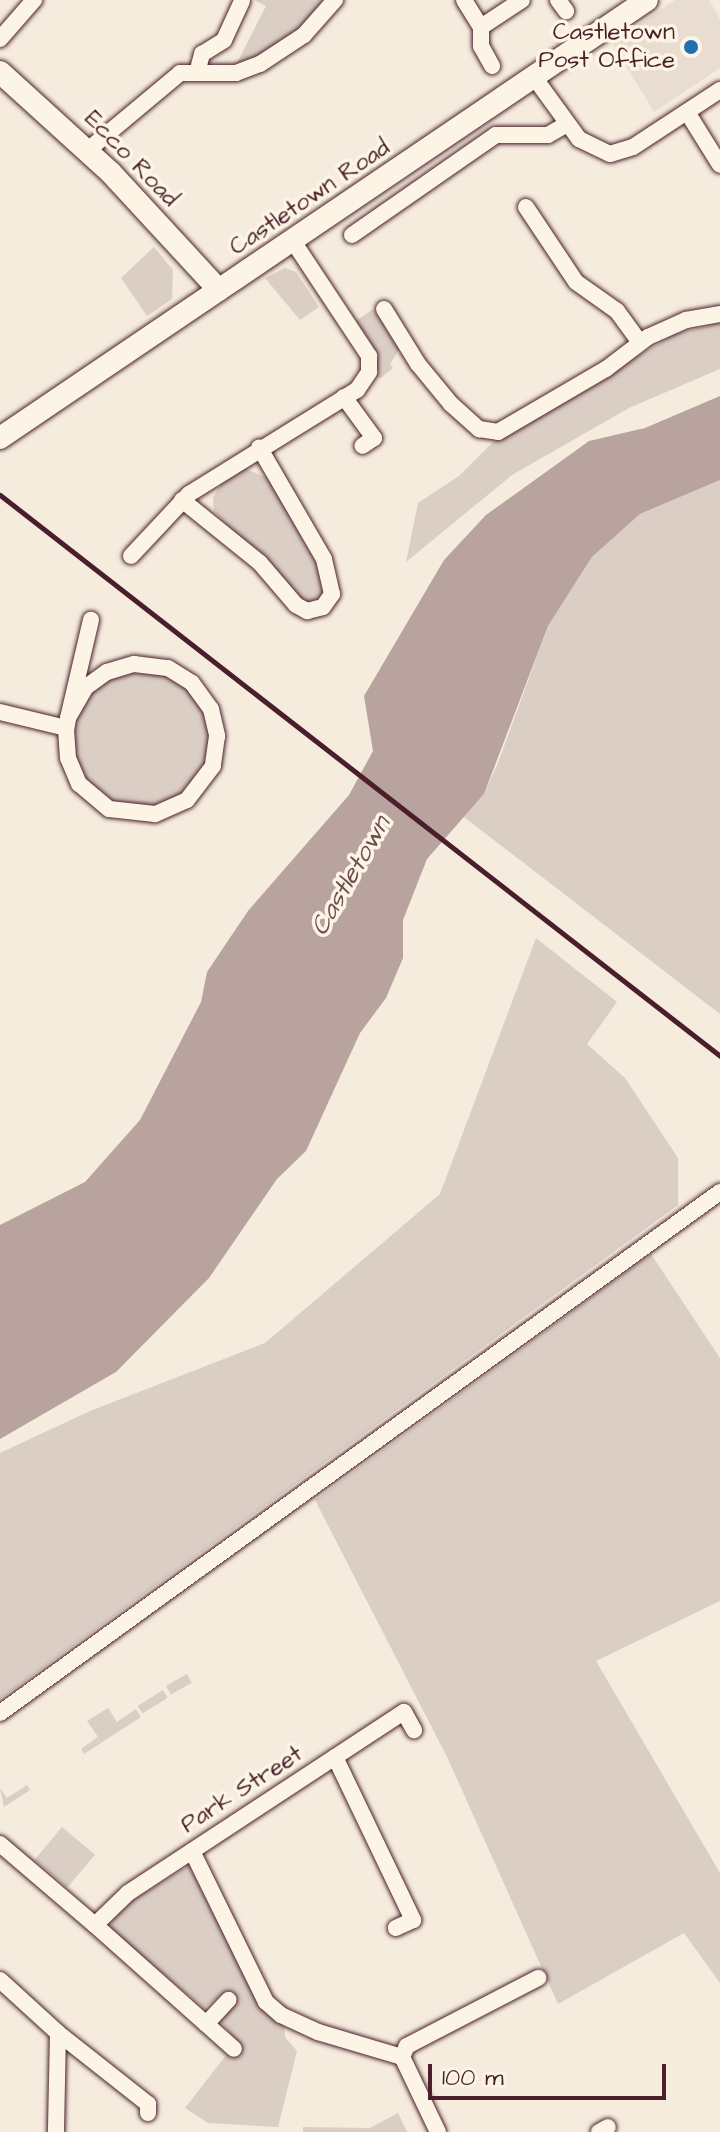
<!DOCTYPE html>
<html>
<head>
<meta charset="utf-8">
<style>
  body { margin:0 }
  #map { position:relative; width:720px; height:2132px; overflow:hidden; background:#f5ecde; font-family:"Architects Daughter",sans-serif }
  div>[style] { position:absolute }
  .built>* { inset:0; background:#e8ddd0 }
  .green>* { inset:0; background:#dbcec4; transform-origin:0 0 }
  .round { border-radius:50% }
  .water>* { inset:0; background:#b8a39e }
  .roads { filter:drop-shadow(0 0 2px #4a1f2b) drop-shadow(0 0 2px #4a1f2b) }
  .street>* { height:16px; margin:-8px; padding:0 8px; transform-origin:8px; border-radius:8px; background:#fcf5e5 }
  .secondary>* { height:22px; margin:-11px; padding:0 11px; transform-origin:11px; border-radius:11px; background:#fcf5e5 }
  .rail>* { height:5px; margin:-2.5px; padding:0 2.5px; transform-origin:2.5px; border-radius:2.5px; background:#4a1f2b }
  .dots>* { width:22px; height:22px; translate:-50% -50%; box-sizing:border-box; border:4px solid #fcf5e5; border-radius:50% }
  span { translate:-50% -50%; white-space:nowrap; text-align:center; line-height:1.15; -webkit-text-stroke:7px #fcf5e5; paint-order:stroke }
  .poi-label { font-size:24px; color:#4a1f2b }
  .right { translate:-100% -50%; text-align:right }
  .street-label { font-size:24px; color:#4a1f2b }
  .water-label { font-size:26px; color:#704d53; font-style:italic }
  .scale { position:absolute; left:428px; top:2064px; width:238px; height:36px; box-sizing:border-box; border:4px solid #4a1f2b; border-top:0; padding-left:10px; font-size:24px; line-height:28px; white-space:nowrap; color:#4a1f2b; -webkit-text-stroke:6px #fcf5e5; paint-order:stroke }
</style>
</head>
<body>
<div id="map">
  <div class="built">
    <i style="clip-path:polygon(675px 0,709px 0,720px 19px,720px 68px,654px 112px,612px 42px)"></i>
  </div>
  <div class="green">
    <i style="clip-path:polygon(254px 0,323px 0,294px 36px,261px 58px,236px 65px,266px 6px)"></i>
    <i style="clip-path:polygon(154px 247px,173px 270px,172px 299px,147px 316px,121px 278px)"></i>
    <i style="clip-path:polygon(285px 268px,296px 272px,319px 307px,300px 320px,265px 278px)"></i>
    <i style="clip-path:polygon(373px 309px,399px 350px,390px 364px,393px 368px,381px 378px,372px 377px,376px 352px,356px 321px)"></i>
    <i style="clip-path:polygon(720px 323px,720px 369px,629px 408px,512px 475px,406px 562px,418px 503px,459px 476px,492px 443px,675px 334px)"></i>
    <i style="clip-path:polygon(243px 468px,268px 478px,325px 579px,325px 591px,312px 603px,298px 598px,214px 511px,213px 497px,222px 483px)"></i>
    <i style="clip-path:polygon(720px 480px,720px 1014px,464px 817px,484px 794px,498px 763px,548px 626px,592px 557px,640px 514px)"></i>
    <i class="round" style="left:73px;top:670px;width:138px;height:138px"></i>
    <i style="clip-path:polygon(536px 938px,617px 1002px,587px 1044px,625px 1078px,678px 1158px,678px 1205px,0 1699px,0 1453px,90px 1411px,265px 1343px,440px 1194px)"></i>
    <i style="clip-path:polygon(651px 1254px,720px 1358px,720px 1601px,596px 1661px,720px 1873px,720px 1983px,684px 1933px,558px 2004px,448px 1759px,315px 1500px)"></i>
    <i style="left:187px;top:1674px;width:10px;height:24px;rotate:61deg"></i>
    <i style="left:163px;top:1690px;width:9px;height:30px;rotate:58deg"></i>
    <i style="clip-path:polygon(108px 1708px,117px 1722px,136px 1709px,141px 1717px,84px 1754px,81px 1749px,98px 1737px,87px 1721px)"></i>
    <i style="clip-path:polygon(27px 1785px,30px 1790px,4px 1807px,0 1788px,7px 1798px)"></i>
    <i style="left:62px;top:1827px;width:43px;height:43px;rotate:40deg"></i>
    <i style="clip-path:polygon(189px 1866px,261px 2008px,284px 2025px,285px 2037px,297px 2051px,278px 2127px,208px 2123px,185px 2108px,237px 2041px,221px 2022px,233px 2003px,222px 1994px,204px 2008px,111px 1930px,113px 1912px)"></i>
    <i style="clip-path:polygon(398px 2113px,407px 2132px,303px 2132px,303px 2127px,370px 2128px)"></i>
  </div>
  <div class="water">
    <i style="clip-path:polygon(720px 396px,720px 480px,640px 514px,592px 557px,548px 626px,484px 794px,427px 859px,403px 920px,403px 958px,386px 998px,360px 1033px,306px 1151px,277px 1179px,209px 1278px,116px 1372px,0 1439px,0 1225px,85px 1182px,140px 1120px,201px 1002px,207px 972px,248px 911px,349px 795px,373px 751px,364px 696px,444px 560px,486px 515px,589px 441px,645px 428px)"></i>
  </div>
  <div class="roads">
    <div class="street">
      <i style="left:464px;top:0;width:32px;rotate:58deg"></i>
      <i style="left:481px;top:27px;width:49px;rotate:-33.4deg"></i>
      <i style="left:558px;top:0;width:14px;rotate:54deg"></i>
      <i style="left:481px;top:27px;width:19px;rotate:90deg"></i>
      <i style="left:481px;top:46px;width:23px;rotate:61deg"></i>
      <i style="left:0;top:39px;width:52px;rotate:-48.9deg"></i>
      <i style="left:198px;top:69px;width:16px;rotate:-75deg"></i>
      <i style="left:202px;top:54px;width:26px;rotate:-32deg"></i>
      <i style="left:224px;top:40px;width:43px;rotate:-65.2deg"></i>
      <i style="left:534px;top:77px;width:77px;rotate:54deg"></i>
      <i style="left:579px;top:139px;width:34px;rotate:26deg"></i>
      <i style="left:610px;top:154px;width:24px;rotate:-17deg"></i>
      <i style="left:633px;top:147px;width:104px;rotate:-33.2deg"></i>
      <i style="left:687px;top:112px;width:62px;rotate:58.1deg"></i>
      <i style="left:88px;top:150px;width:120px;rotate:-39.9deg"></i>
      <i style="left:180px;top:73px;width:56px"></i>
      <i style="left:236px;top:73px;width:26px;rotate:-21deg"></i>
      <i style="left:260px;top:64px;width:53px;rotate:-33.4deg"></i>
      <i style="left:304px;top:35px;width:47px;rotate:-48.5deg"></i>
      <i style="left:526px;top:207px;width:90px;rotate:56.3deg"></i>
      <i style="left:576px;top:282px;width:50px;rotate:35.3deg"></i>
      <i style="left:617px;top:311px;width:39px;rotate:54deg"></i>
      <i style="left:352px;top:235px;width:175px;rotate:-34.8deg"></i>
      <i style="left:496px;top:135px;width:52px"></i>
      <i style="left:548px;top:135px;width:22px;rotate:-30deg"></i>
      <i style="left:384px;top:309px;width:65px;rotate:58.3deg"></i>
      <i style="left:418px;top:364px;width:52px;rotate:50.5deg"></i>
      <i style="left:451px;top:404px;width:38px;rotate:42deg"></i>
      <i style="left:479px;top:429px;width:19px;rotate:9deg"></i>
      <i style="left:498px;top:432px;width:125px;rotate:-30.3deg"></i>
      <i style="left:606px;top:369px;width:53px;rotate:-37.3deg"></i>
      <i style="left:648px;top:337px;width:42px;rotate:-24.1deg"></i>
      <i style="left:686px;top:320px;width:35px;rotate:-10deg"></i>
      <i style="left:344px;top:397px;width:51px;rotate:53.8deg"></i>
      <i style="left:374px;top:438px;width:14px;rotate:146deg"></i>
      <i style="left:182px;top:500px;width:100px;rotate:38.9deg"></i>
      <i style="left:260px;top:563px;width:55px;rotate:49.4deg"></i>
      <i style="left:296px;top:605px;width:13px;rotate:29deg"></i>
      <i style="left:307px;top:611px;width:16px;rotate:-14deg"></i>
      <i style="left:323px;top:607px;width:16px;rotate:-55deg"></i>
      <i style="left:332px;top:594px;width:36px;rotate:-103deg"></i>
      <i style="left:324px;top:559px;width:129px;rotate:-120.1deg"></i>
      <i style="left:131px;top:556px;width:85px;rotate:-46.9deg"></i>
      <i style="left:189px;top:494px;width:198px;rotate:-31.8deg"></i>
      <i style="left:357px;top:390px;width:22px;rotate:-56deg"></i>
      <i style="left:369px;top:372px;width:16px;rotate:-90deg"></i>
      <i style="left:369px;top:356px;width:138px;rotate:-123.5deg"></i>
      <i style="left:0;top:712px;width:68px;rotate:13.6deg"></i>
      <i style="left:68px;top:718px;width:36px;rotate:-60deg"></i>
      <i style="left:86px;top:687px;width:26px;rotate:-36deg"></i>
      <i style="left:107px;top:672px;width:28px;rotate:-17deg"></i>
      <i style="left:134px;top:664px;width:34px;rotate:7deg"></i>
      <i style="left:168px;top:668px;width:28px;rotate:32deg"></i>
      <i style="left:192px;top:683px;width:32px;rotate:54deg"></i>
      <i style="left:211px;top:709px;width:28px;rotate:77deg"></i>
      <i style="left:217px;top:736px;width:30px;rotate:98deg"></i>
      <i style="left:213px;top:766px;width:43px;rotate:127.4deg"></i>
      <i style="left:187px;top:800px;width:35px;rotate:156deg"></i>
      <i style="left:155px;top:814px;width:46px;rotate:-173.8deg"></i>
      <i style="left:109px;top:809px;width:39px;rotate:-140deg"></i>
      <i style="left:79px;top:784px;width:28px;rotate:-113deg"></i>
      <i style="left:68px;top:758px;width:27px;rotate:-94deg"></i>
      <i style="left:66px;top:731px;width:13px;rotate:-81deg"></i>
      <i style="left:68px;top:718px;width:101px;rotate:-76.8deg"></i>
      <i style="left:0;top:1713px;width:889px;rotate:-35.89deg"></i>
      <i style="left:335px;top:1757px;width:181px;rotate:64.4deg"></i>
      <i style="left:413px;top:1920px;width:19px;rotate:155deg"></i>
      <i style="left:0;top:1844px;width:125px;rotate:40.5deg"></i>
      <i style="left:95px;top:1925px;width:46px;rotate:-44.1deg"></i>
      <i style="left:128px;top:1893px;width:330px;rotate:-33.3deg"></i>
      <i style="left:404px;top:1712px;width:21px;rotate:61deg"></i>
      <i style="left:192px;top:1851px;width:168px;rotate:63.9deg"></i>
      <i style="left:266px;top:2002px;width:20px;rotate:41deg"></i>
      <i style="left:281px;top:2015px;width:41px;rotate:24.7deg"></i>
      <i style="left:318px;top:2032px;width:88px;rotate:16.6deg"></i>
      <i style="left:95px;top:1925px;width:186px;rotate:41.7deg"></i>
      <i style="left:0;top:1980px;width:79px;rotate:42.4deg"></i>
      <i style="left:58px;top:2033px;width:99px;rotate:91.2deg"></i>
      <i style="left:206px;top:2024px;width:33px;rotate:-47deg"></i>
      <i style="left:58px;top:2033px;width:115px;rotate:38.3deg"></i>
      <i style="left:148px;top:2104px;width:9px;rotate:90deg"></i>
      <i style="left:438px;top:2132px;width:83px;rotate:-115.6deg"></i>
      <i style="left:402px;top:2057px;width:12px;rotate:-66deg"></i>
      <i style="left:407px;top:2046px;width:148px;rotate:-27.4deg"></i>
      <i style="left:599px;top:2132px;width:10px;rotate:-29deg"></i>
    </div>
    <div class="secondary">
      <i style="left:0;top:72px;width:150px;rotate:42.3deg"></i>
      <i style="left:111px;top:173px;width:159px;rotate:47.3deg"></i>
      <i style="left:0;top:438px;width:781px;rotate:-34.1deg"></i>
    </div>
  </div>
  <div class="rail">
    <i style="left:0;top:495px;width:913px;rotate:37.92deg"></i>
  </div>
  <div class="dots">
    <i style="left:691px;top:47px;background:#1f6fb2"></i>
  </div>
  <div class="poi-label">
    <span class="right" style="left:675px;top:47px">Castletown<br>Post Office</span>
  </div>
  <div class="street-label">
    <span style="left:131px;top:159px;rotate:46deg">Ecco Road</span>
    <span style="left:310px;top:198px;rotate:-34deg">Castletown Road</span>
    <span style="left:242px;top:1790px;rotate:-33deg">Park Street</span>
  </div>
  <div class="water-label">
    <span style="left:351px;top:876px;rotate:-60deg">Castletown</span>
  </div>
  <div class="scale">100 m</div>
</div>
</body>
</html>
